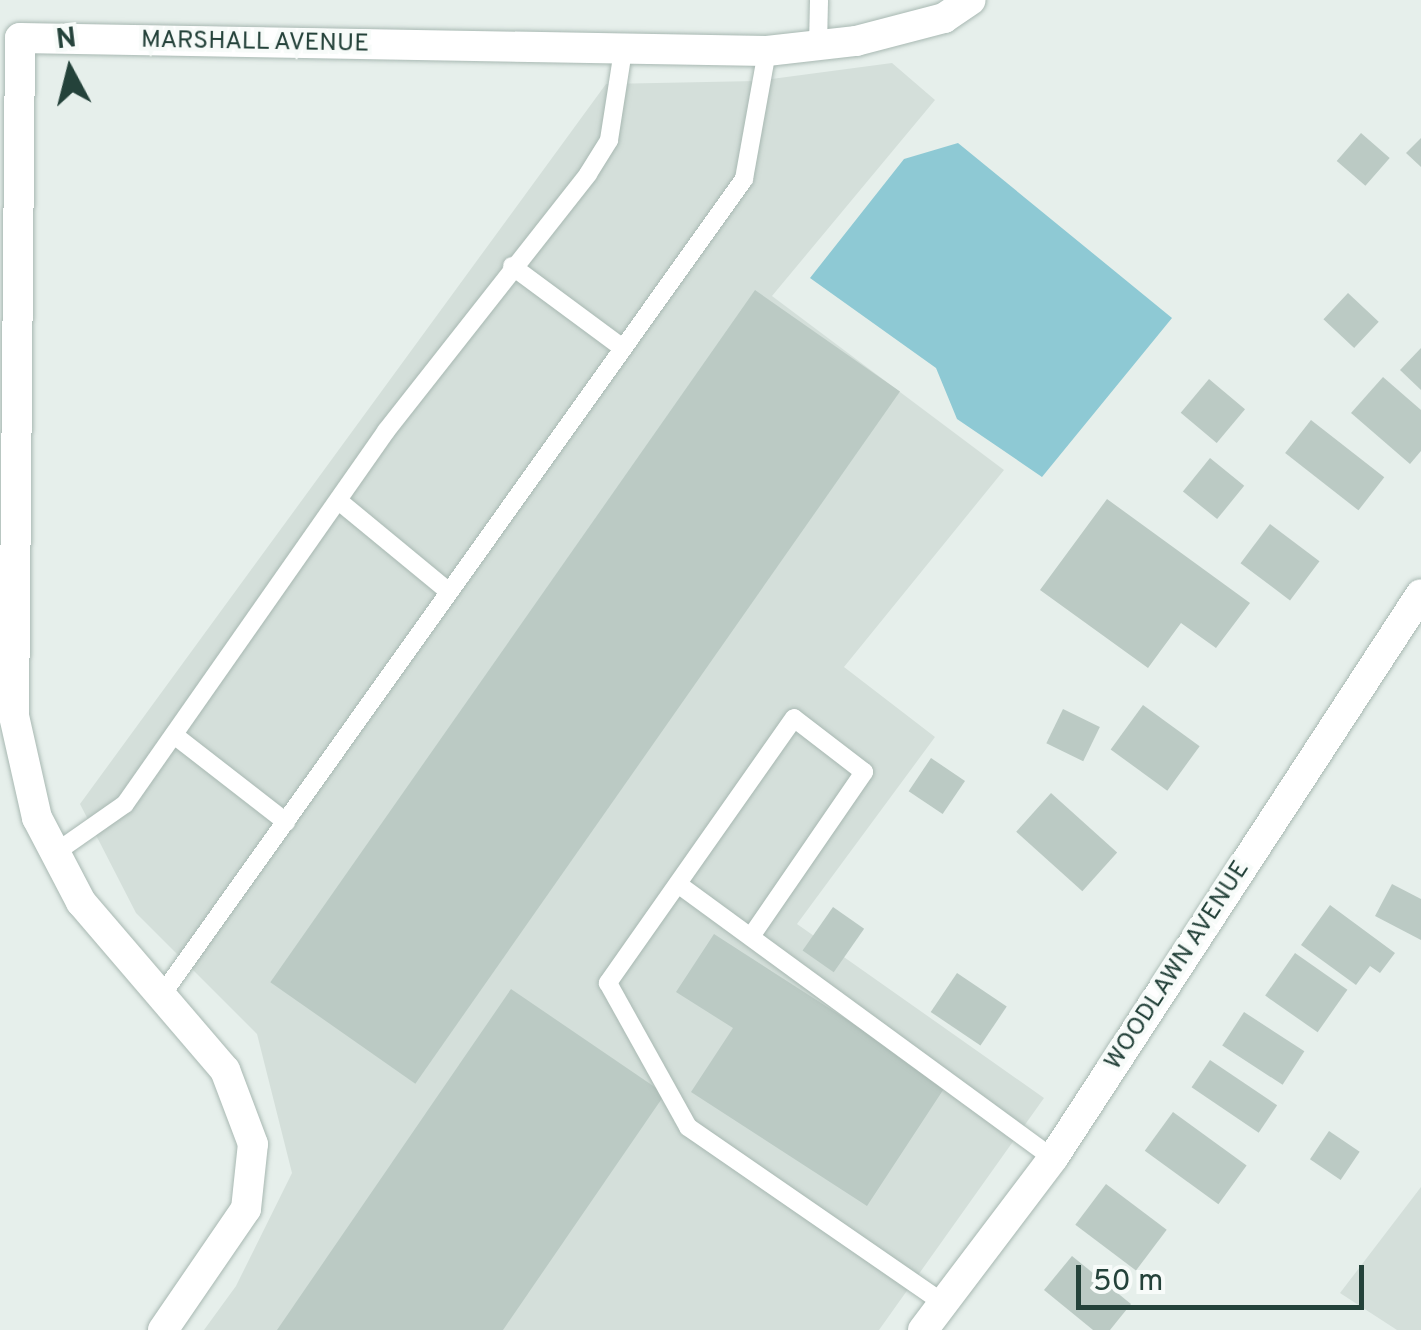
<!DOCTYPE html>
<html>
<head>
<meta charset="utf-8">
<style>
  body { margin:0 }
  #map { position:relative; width:1421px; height:1330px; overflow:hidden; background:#e6efeb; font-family:Overpass,sans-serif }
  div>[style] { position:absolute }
  .built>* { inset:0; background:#d4dfda }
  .water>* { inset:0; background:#8ec9d4 }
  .building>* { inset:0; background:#bbcac4; transform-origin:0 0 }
  .roads { filter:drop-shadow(0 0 2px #a8b8b2) drop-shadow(0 0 2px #a8b8b2) }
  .service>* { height:18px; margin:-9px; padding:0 9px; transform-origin:9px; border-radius:9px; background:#fff }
  .minor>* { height:30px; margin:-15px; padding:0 15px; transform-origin:15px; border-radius:15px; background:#fff }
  span { translate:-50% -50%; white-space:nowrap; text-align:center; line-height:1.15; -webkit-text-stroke:8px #f7fbf9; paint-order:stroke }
  .street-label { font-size:25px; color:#24423a }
  .north { position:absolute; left:20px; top:20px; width:100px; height:100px; -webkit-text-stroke:8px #f7fbf9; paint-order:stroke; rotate:353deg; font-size:28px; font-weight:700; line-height:40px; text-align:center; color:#24423a }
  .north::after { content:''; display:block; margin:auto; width:35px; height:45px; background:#24423a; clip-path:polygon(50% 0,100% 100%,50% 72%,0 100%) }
  .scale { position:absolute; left:1076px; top:1265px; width:288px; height:45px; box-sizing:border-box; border:5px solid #24423a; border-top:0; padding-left:12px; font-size:30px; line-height:35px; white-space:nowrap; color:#24423a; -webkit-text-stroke:8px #f7fbf9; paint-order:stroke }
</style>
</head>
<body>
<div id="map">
  <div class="built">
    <i style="clip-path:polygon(892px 63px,935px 100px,772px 296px,1004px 470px,844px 667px,935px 737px,797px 924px,1044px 1098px,879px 1330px,204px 1330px,236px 1286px,292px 1173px,257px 1034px,136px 913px,80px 804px,606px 84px,757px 81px)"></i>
    <i style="clip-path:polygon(1421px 1187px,1421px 1330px,1397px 1330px,1340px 1293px)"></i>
  </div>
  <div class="water">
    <i style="clip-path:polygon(958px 143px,1172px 318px,1042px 477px,957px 419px,936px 368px,810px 278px,904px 159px)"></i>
  </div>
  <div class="building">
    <i style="left:1361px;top:133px;width:38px;height:37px;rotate:41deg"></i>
    <i style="clip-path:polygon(1421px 138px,1421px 167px,1406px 153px)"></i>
    <i style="left:755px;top:290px;width:177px;height:845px;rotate:35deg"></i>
    <i style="left:1348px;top:293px;width:42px;height:36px;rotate:43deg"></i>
    <i style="clip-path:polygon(1421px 348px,1421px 390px,1400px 370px)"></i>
    <i style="clip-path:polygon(1383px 377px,1421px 410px,1421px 451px,1410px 464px,1351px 413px)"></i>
    <i style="left:1209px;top:379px;width:47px;height:44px;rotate:40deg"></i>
    <i style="left:1311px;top:420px;width:93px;height:42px;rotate:38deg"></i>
    <i style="left:1210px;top:458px;width:44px;height:43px;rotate:39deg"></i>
    <i style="clip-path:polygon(1107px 499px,1250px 603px,1216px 648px,1181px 623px,1148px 668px,1040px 590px)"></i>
    <i style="left:1270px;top:524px;width:62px;height:49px;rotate:37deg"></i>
    <i style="left:1143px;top:705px;width:70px;height:55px;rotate:36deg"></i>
    <i style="left:1063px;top:709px;width:41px;height:38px;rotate:26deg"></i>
    <i style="left:931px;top:758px;width:41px;height:40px;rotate:34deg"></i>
    <i style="left:1051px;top:793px;width:89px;height:52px;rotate:42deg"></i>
    <i style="clip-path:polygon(1392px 884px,1421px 899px,1421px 940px,1375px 916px)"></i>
    <i style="clip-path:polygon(1330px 905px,1395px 953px,1380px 973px,1370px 966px,1356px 985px,1301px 945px)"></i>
    <i style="left:833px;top:907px;width:38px;height:53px;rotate:35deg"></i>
    <i style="clip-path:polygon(714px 934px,947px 1084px,867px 1206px,691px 1092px,733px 1028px,676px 992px)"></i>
    <i style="left:1295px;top:953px;width:64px;height:52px;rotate:35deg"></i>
    <i style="left:957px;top:973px;width:60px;height:47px;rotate:34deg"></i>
    <i style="clip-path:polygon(511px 989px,665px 1094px,503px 1330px,277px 1330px)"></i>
    <i style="left:1244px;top:1012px;width:72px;height:40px;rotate:33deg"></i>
    <i style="left:1210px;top:1060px;width:81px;height:33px;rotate:34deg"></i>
    <i style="left:1173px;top:1112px;width:91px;height:48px;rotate:36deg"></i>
    <i style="left:1329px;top:1131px;width:37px;height:34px;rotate:34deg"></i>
    <i style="left:1106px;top:1184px;width:76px;height:51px;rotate:37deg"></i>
    <i style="clip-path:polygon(1072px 1256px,1131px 1304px,1110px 1330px,1093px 1330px,1044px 1290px)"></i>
  </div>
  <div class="roads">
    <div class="service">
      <i style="left:818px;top:45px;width:45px;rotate:-88.7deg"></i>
      <i style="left:512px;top:266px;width:138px;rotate:36.5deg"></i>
      <i style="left:340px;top:502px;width:141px;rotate:39.5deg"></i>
      <i style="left:174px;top:735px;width:142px;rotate:37.8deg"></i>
      <i style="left:55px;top:853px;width:85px;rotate:-35deg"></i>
      <i style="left:125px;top:804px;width:455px;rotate:-55deg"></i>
      <i style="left:386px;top:431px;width:327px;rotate:-51.8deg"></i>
      <i style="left:588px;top:174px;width:40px;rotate:-58deg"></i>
      <i style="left:609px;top:140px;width:90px;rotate:-81.1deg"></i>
      <i style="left:678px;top:884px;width:464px;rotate:36.2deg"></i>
      <i style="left:752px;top:935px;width:198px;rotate:-55.5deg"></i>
      <i style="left:864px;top:772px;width:88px;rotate:-142.4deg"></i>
      <i style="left:794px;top:718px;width:324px;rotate:125.1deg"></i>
      <i style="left:608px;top:983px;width:165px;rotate:60.9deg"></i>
      <i style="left:688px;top:1127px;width:310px;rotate:34.6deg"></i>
      <i style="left:161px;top:996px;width:1004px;rotate:-54.49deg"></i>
      <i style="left:744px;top:179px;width:130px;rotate:-79.8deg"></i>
    </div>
    <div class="minor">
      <i style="left:163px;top:1330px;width:147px;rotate:-55.6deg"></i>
      <i style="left:246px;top:1209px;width:65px;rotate:-83.9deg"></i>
      <i style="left:253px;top:1144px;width:79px;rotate:-110.7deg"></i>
      <i style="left:225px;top:1070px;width:221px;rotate:-130.6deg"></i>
      <i style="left:81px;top:902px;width:95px;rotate:-117.6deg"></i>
      <i style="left:37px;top:818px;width:105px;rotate:-102.7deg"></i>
      <i style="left:14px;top:716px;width:678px;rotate:-89.49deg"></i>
      <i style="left:20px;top:38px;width:747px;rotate:1deg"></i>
      <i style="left:767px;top:51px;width:90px;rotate:-6.4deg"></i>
      <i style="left:856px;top:41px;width:91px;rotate:-14.6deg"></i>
      <i style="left:944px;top:18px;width:32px;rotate:-34deg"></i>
      <i style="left:923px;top:1330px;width:216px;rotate:-52.9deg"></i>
      <i style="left:1053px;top:1158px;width:673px;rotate:-56.88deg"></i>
    </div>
  </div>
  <div class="street-label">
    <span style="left:255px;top:43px;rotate:1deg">MARSHALL AVENUE</span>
    <span style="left:1178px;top:966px;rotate:-57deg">WOODLAWN AVENUE</span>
  </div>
  <div class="north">N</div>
  <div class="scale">50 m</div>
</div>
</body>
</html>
